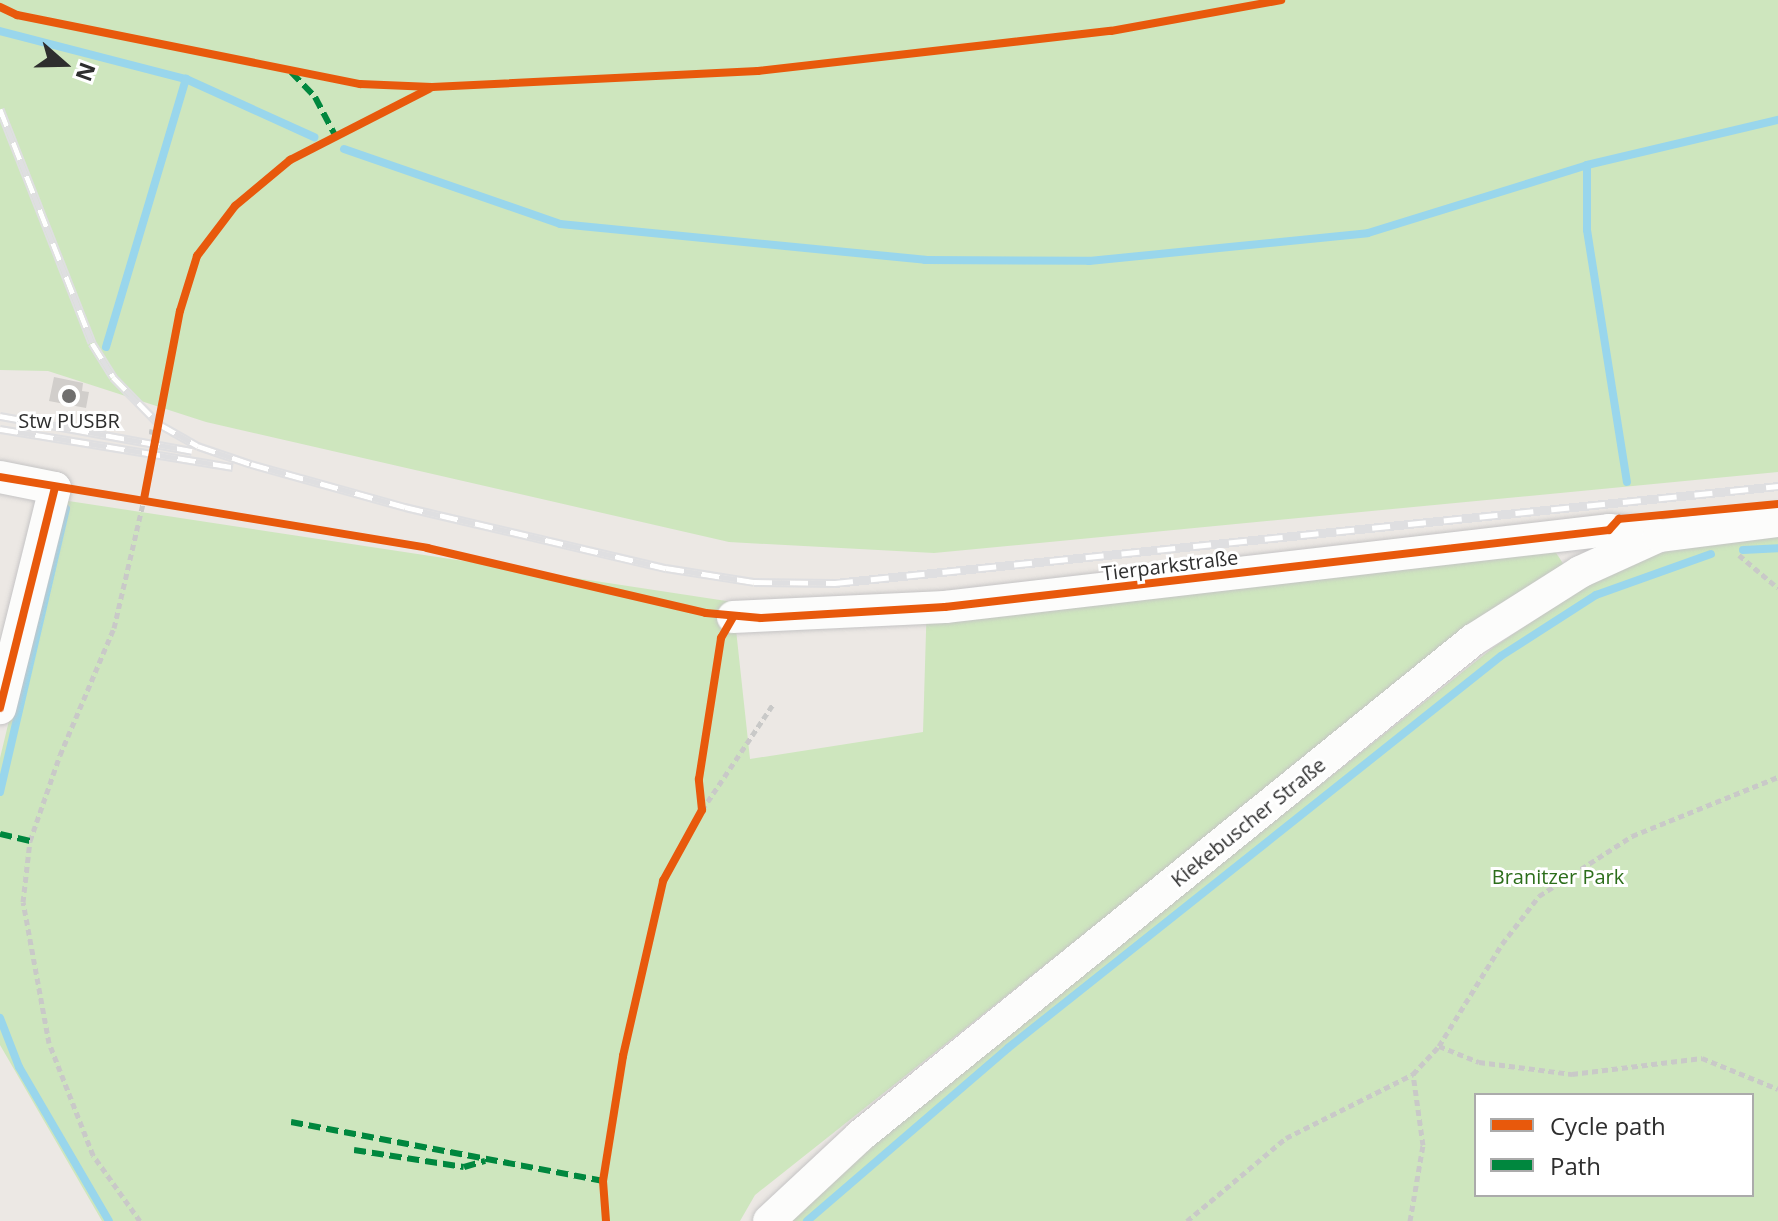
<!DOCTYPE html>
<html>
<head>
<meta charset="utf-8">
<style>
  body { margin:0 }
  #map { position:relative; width:1778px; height:1221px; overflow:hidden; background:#ece8e4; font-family:"Open Sans",sans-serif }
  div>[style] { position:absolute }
  .green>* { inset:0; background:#cee6be }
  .stream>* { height:8px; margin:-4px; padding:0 4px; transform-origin:4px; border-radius:4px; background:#99d6ec }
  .building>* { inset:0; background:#d1cecb }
  .path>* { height:5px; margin-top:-2.5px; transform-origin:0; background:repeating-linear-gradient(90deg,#c9c9c8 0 6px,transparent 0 10px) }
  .roads { filter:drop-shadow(0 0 2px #c5c4c5) drop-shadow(0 0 2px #c5c4c5) }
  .minor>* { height:32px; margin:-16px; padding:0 16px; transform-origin:16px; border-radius:16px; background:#fcfcfb }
  .rail>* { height:9px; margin-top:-4.5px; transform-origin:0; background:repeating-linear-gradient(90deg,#fff 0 18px,#dfdfe1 0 36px); box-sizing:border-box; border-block:2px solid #dfdfe1 }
  .quiet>* { height:6px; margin-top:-3px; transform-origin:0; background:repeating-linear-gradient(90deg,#00873e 0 12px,transparent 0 18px) }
  .cycleway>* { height:8px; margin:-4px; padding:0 4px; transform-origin:4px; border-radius:4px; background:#e8590c }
  .dots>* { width:22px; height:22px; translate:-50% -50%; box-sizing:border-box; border:4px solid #fff; border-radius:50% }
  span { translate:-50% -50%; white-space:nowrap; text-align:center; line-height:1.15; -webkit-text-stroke:6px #fff; paint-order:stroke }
  .poi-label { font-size:20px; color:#2e2e2e }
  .street-label { font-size:20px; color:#2e2e2e }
  .park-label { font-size:20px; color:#2c6e1b }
  .legend { position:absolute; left:1474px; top:1093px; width:280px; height:104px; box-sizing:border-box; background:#fff; border:2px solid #ababab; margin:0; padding:10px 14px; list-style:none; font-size:24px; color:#2e2e2e }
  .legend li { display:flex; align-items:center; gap:16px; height:40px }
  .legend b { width:40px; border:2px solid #ababab }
  .north { position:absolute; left:24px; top:24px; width:80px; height:80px; -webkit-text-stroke:6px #fff; paint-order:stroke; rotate:110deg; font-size:22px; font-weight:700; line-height:32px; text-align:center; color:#2e2e2e }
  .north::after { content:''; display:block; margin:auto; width:28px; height:36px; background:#2e2e2e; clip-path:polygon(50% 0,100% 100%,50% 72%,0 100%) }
</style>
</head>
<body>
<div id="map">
  <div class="green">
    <i style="clip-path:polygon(0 0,1778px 0,1778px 472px,934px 553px,729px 542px,206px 422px,48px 371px,0 370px)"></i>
    <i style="clip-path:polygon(62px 500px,733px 602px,750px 759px,923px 732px,927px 598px,1553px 548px,1564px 565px,1489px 613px,755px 1195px,740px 1221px,102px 1221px,0 1045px,0 758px)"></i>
    <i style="clip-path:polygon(evenodd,1778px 532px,1778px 1221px,784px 1221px,889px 1127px,1494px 647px,1589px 583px,1660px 553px,1712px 539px,1778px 532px,1476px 1095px,1752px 1095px,1752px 1195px,1476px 1195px,1476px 1095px)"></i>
  </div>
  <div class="stream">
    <i style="left:0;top:31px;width:192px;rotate:14.5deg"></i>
    <i style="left:186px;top:79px;width:141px;rotate:24.4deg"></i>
    <i style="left:344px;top:149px;width:229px;rotate:19.1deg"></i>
    <i style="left:560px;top:224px;width:367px;rotate:5.6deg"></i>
    <i style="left:925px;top:260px;width:164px;rotate:0.3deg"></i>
    <i style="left:1089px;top:261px;width:280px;rotate:-5.7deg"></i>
    <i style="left:1368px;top:233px;width:229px;rotate:-17.2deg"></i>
    <i style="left:1587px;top:165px;width:196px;rotate:-13.3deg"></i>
    <i style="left:1587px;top:165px;width:65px;rotate:90deg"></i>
    <i style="left:1587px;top:230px;width:255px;rotate:81deg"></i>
    <i style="left:106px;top:347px;width:280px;rotate:-73.4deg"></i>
    <i style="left:1743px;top:550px;width:35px;rotate:-3deg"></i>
    <i style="left:0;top:792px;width:291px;rotate:-76.9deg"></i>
    <i style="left:0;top:1018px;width:53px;rotate:68.8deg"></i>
    <i style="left:19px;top:1067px;width:178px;rotate:59.7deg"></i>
    <i style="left:807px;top:1221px;width:265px;rotate:-40.7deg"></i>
    <i style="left:1008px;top:1048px;width:630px;rotate:-38.49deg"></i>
    <i style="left:1501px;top:656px;width:113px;rotate:-32.7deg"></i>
    <i style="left:1596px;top:595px;width:122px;rotate:-19.6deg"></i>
  </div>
  <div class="building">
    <i style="clip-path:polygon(54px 377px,83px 383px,82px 391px,89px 392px,86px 408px,49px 401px)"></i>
  </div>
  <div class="path">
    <i style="left:149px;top:431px;width:8px;rotate:14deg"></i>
    <i style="left:1739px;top:555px;width:51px;rotate:40.2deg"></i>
    <i style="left:702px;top:810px;width:129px;rotate:-56.1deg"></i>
    <i style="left:1439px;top:1046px;width:43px;rotate:21.8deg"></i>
    <i style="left:1479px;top:1062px;width:94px;rotate:7.4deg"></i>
    <i style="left:1572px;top:1074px;width:131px;rotate:-7deg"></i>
    <i style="left:1702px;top:1058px;width:82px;rotate:22.2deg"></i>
    <i style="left:140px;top:1221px;width:81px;rotate:-125.5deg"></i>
    <i style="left:93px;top:1155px;width:120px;rotate:-111.4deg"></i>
    <i style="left:49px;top:1043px;width:143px;rotate:-100.4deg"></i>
    <i style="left:23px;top:902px;width:61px;rotate:-83.5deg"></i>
    <i style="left:30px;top:841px;width:91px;rotate:-70.8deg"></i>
    <i style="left:60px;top:755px;width:138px;rotate:-67deg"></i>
    <i style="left:114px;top:628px;width:132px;rotate:-76.9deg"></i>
    <i style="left:1187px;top:1221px;width:129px;rotate:-40deg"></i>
    <i style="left:1286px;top:1138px;width:142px;rotate:-26.7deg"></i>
    <i style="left:1413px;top:1074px;width:38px;rotate:-47deg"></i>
    <i style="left:1439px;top:1046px;width:120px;rotate:-58.3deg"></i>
    <i style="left:1502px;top:944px;width:61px;rotate:-52.4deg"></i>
    <i style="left:1539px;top:896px;width:111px;rotate:-32.8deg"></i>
    <i style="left:1632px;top:836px;width:157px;rotate:-22deg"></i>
    <i style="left:1410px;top:1221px;width:77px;rotate:-80.3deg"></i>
    <i style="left:1423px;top:1145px;width:72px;rotate:-98deg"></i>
  </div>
  <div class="roads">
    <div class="minor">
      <i style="left:0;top:477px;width:56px;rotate:11.3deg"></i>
      <i style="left:55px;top:488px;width:227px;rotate:104deg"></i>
      <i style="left:733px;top:617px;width:212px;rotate:-2.7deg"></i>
      <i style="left:945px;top:607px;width:668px;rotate:-6.61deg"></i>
      <i style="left:1609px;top:530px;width:48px;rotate:5.9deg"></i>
      <i style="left:769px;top:1221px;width:125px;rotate:-43deg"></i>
      <i style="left:860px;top:1136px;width:789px;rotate:-38.98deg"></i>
      <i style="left:1473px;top:640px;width:127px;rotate:-32.4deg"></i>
      <i style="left:1580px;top:572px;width:87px;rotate:-24.5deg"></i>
      <i style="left:1659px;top:536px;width:120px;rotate:-7.2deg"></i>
    </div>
  </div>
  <div class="rail">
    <i style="left:0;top:109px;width:251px;rotate:68.5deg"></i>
    <i style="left:92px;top:343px;width:40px;rotate:58deg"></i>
    <i style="left:113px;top:377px;width:66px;rotate:45.6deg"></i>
    <i style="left:159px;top:424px;width:45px;rotate:29.4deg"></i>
    <i style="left:198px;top:446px;width:56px;rotate:18.8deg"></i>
    <i style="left:251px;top:464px;width:160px;rotate:15.6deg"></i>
    <i style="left:405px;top:507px;width:268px;rotate:13.2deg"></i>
    <i style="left:666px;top:568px;width:89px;rotate:9deg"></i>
    <i style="left:754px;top:582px;width:81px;rotate:0.7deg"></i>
    <i style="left:835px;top:583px;width:948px;rotate:-5.87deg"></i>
    <i style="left:0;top:416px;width:195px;rotate:10.3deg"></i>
    <i style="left:0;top:429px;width:236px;rotate:9.3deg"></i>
  </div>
  <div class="quiet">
    <i style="left:291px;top:72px;width:35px;rotate:46deg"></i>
    <i style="left:315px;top:97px;width:45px;rotate:62.3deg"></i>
    <i style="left:0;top:834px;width:31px;rotate:13deg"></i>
    <i style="left:291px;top:1122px;width:318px;rotate:10.7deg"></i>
    <i style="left:354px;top:1150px;width:111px;rotate:8.8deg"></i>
    <i style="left:464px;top:1167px;width:22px;rotate:-16deg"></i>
  </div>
  <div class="cycleway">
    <i style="left:0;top:7px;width:19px;rotate:25deg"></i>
    <i style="left:17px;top:15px;width:350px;rotate:11.4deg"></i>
    <i style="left:360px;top:84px;width:72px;rotate:2.4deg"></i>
    <i style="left:432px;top:87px;width:326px;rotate:-2.8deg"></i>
    <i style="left:758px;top:71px;width:355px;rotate:-6.5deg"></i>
    <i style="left:1111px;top:31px;width:173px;rotate:-10.3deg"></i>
    <i style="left:0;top:477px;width:433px;rotate:9.4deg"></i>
    <i style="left:427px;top:548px;width:286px;rotate:13.1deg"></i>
    <i style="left:706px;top:613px;width:55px;rotate:5.2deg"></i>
    <i style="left:761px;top:618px;width:184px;rotate:-3.4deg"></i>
    <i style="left:945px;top:607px;width:668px;rotate:-6.61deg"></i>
    <i style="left:1609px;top:530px;width:15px;rotate:-48deg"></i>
    <i style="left:1619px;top:519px;width:160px;rotate:-5.4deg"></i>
    <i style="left:144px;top:499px;width:191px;rotate:-79.2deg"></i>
    <i style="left:180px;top:311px;width:58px;rotate:-72.8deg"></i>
    <i style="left:197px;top:256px;width:63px;rotate:-52.8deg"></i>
    <i style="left:235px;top:206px;width:72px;rotate:-39.9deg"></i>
    <i style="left:290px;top:160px;width:156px;rotate:-27.1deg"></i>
    <i style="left:0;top:708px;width:227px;rotate:-76deg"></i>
    <i style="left:606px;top:1221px;width:40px;rotate:-94.3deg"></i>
    <i style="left:603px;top:1181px;width:127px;rotate:-80.9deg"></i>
    <i style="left:623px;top:1056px;width:180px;rotate:-77.1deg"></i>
    <i style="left:663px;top:881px;width:81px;rotate:-61.2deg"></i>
    <i style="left:702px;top:810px;width:31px;rotate:-96deg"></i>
    <i style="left:699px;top:779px;width:143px;rotate:-81.1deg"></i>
    <i style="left:721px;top:638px;width:24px;rotate:-60deg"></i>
  </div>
  <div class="dots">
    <i style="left:69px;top:396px;background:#706f6e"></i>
  </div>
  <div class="poi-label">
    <span style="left:69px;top:420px">Stw PUSBR</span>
  </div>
  <div class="street-label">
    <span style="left:1170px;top:565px;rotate:-7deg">Tierparkstraße</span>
    <span style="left:1248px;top:822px;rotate:-39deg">Kiekebuscher Straße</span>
  </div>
  <div class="park-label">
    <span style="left:1558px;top:876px">Branitzer Park</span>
  </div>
  <ul class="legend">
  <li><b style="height:10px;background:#e8590c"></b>Cycle path</li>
  <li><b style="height:10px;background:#00873e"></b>Path</li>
  </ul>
  <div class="north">N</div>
</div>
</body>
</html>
